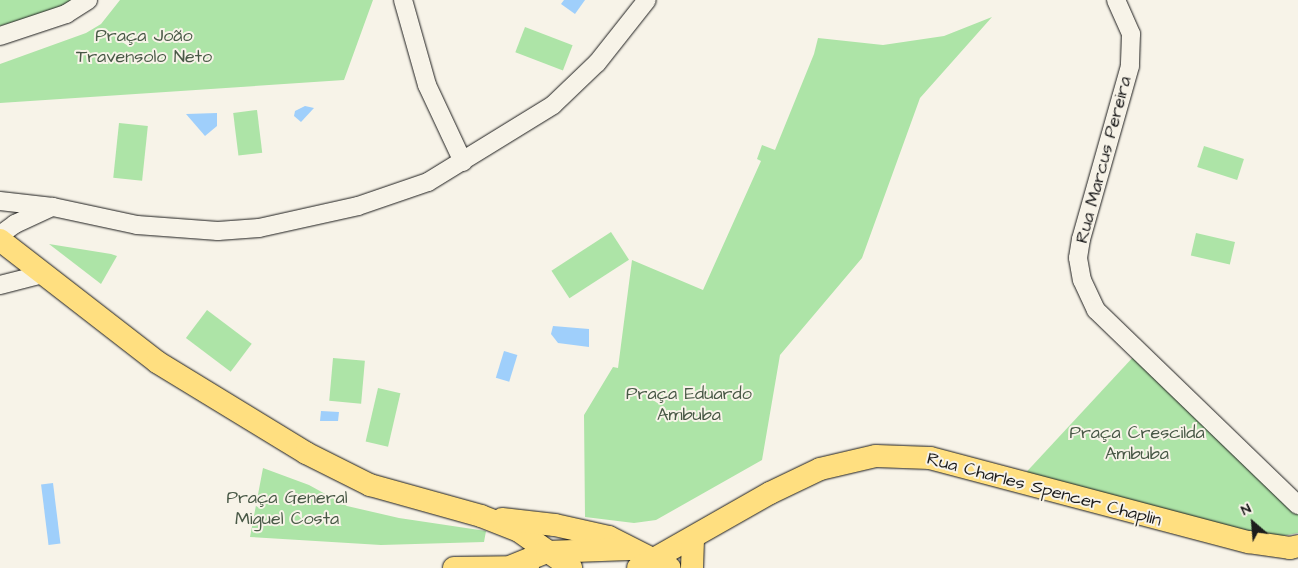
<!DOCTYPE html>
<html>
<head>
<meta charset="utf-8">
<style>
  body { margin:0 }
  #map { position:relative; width:1298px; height:568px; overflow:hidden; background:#f7f3e8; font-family:"Architects Daughter",sans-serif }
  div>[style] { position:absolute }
  .green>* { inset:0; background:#ade4a7; transform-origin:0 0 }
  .water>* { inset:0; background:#9fcffb; transform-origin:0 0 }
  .roads { filter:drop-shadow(0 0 1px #1c1c1c) drop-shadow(0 0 1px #1c1c1c) }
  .minor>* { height:18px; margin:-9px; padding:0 9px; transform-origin:9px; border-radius:9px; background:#f7f3e8 }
  .major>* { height:22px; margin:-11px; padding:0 11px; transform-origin:11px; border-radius:11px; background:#ffdf80 }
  span { translate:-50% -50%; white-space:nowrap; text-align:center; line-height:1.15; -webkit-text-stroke:4px #f7f3e8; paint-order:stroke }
  .park-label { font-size:18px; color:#485846 }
  .street-label { font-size:18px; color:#1c1c1c }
  .north { position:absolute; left:1228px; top:498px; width:50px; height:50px; -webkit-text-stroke:4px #f7f3e8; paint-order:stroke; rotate:333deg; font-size:14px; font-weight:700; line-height:20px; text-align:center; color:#1c1c1c }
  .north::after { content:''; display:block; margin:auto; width:18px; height:22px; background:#1c1c1c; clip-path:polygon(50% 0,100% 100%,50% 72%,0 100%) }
</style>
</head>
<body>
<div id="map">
  <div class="green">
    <i style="clip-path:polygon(0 0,77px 0,56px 10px,0 26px)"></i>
    <i style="clip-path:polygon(120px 0,373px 0,344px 80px,0 103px,0 64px,86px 33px,101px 24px)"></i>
    <i style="clip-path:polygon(992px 17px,920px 98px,862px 258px,780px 355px,762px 460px,656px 520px,634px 523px,585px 517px,584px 415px,613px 367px,618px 368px,632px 260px,703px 290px,761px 161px,757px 159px,762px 145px,775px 150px,814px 54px,818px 38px,883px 45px,944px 36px)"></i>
    <i style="left:525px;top:27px;width:51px;height:27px;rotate:21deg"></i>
    <i style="left:257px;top:110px;width:43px;height:24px;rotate:83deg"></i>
    <i style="left:119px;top:123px;width:29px;height:55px;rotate:6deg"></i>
    <i style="left:1204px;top:146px;width:42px;height:22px;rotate:18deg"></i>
    <i style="left:611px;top:232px;width:33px;height:71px;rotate:57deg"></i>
    <i style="left:1196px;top:233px;width:40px;height:23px;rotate:13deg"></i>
    <i style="clip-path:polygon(49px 244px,111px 254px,117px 256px,101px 284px)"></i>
    <i style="left:207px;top:310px;width:56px;height:35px;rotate:37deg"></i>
    <i style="clip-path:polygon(1135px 355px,1298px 512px,1298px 533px,1277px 537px,1019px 480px)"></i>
    <i style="left:333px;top:358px;width:32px;height:43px;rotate:5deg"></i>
    <i style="left:378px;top:388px;width:23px;height:55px;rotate:13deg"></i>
    <i style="clip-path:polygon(263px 468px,309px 485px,347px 506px,399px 518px,486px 531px,484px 542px,381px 545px,250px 537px)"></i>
  </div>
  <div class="water">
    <i style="clip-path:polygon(564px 0,585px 0,575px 14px,561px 4px)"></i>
    <i style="clip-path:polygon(305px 106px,314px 108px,301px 122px,294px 116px,295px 111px)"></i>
    <i style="clip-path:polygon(217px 113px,217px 126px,205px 136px,186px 114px)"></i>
    <i style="clip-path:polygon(553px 326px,589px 329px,589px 347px,558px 343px,551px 334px)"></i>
    <i style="left:504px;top:351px;width:14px;height:28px;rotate:17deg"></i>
    <i style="clip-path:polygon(321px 411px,339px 412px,338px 421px,320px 421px)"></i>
    <i style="left:53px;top:483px;width:61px;height:12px;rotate:83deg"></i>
  </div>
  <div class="roads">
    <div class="minor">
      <i style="left:403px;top:0;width:88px;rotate:74.2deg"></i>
      <i style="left:427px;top:85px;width:85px;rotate:64.9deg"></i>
      <i style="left:1116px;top:0;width:37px;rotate:66deg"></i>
      <i style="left:1131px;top:34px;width:32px;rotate:92deg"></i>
      <i style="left:1130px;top:66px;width:180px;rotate:105.8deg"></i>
      <i style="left:1081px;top:239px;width:19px;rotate:99deg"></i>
      <i style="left:1078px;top:258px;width:22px;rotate:80deg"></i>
      <i style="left:1082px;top:280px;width:33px;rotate:65deg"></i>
      <i style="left:1096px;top:310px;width:281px;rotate:44deg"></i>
      <i style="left:0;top:36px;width:70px;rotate:-18.4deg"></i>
      <i style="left:66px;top:14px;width:26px;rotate:-32deg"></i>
      <i style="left:0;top:201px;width:53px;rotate:6.5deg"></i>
      <i style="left:53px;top:207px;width:86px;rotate:12.1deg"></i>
      <i style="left:137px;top:225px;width:81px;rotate:4.2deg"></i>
      <i style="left:218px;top:231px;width:41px;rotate:-4.2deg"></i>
      <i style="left:259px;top:228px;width:101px;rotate:-12.5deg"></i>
      <i style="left:358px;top:206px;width:74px;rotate:-18.9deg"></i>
      <i style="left:428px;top:182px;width:147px;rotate:-31.6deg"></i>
      <i style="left:553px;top:105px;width:61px;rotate:-43.7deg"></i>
      <i style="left:597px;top:63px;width:80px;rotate:-51.6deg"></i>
      <i style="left:0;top:235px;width:19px;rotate:-36deg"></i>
      <i style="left:15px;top:224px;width:41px;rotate:-24.7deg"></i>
      <i style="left:0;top:285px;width:44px;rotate:-14.3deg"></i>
    </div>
    <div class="major">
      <i style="left:0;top:240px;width:199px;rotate:37.8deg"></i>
      <i style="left:157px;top:362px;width:175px;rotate:31.4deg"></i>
      <i style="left:306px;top:453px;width:72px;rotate:26.6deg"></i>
      <i style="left:370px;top:485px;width:115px;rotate:15.6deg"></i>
      <i style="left:481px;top:516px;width:41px;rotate:21.5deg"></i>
      <i style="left:519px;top:531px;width:64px;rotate:35.4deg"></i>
      <i style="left:502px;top:519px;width:53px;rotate:6.5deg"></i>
      <i style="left:555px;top:525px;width:55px;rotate:12.5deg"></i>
      <i style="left:609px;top:537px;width:68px;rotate:26.9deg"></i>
      <i style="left:512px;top:566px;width:38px;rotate:-22deg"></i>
      <i style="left:547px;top:552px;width:82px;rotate:-2.1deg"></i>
      <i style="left:454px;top:568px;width:74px;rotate:-0.8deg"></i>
      <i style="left:638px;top:568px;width:152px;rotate:-29.6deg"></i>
      <i style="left:770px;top:493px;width:55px;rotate:-25.6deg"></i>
      <i style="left:820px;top:469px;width:57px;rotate:-13.1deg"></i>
      <i style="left:876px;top:456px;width:54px;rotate:2.1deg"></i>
      <i style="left:930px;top:458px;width:330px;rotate:14.8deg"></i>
      <i style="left:1249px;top:542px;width:41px;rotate:8.3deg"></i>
      <i style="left:1290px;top:548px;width:8px;rotate:-14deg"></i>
      <i style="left:692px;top:568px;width:26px;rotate:-88deg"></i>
    </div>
  </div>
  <div class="park-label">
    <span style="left:144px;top:47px">Praça João<br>Travensolo Neto</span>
    <span style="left:689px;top:405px">Praça Eduardo<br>Ambuba</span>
    <span style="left:1137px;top:444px">Praça Crescilda<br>Ambuba</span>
    <span style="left:287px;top:509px">Praça General<br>Miguel Costa</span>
  </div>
  <div class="street-label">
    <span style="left:1104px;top:160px;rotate:-75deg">Rua Marcus Pereira</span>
    <span style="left:1044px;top:490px;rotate:15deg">Rua Charles Spencer Chaplin</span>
  </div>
  <div class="north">N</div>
</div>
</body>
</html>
